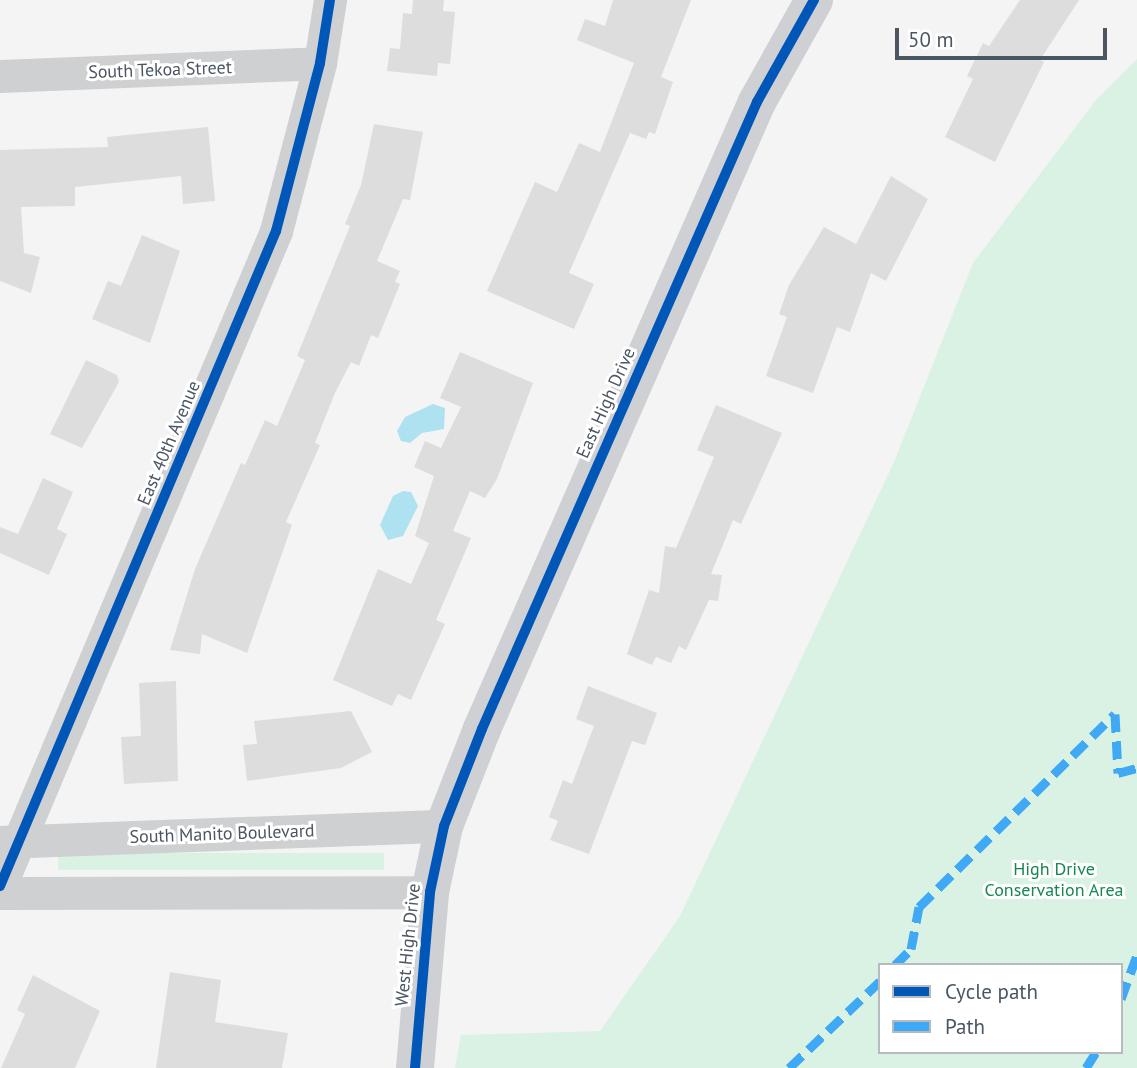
<!DOCTYPE html>
<html>
<head>
<meta charset="utf-8">
<style>
  body { margin:0 }
  #map { position:relative; width:1137px; height:1068px; overflow:hidden; background:#f4f4f4; font-family:"PT Sans",sans-serif }
  div>[style] { position:absolute }
  .green>* { inset:0; background:#d9f2e3; transform-origin:0 0 }
  .water>* { inset:0; background:#aee2f0 }
  .building>* { inset:0; background:#ddddde }
  .street>* { height:33px; margin:-16.5px; padding:0 16.5px; transform-origin:16.5px; border-radius:16.5px; background:#ced0d2 }
  .secondary>* { height:38px; margin:-19px; padding:0 19px; transform-origin:19px; border-radius:19px; background:#ced0d4 }
  .quiet>* { height:9px; margin-top:-4.5px; transform-origin:0; background:repeating-linear-gradient(90deg,#3fa9f5 0 18px,transparent 0 27px) }
  .cycleway>* { height:10px; margin:-5px; padding:0 5px; transform-origin:5px; border-radius:5px; background:#0057b8 }
  span { translate:-50% -50%; white-space:nowrap; text-align:center; line-height:1.15; -webkit-text-stroke:6px #fff; paint-order:stroke }
  .street-label { font-size:18px; color:#4a5661 }
  .park-label { font-size:18px; color:#17864f }
  .legend { position:absolute; left:878px; top:963px; width:245px; height:91px; box-sizing:border-box; background:#fff; border:2px solid #b7bbc0; margin:0; padding:9px 12px; list-style:none; font-size:21px; color:#4a5661 }
  .legend li { display:flex; align-items:center; gap:14px; height:35px }
  .legend b { width:35px; border:2px solid #b7bbc0 }
  .scale { position:absolute; left:895px; top:28px; width:212px; height:32px; box-sizing:border-box; border:4px solid #4a5661; border-top:0; padding-left:9px; font-size:21px; line-height:24px; white-space:nowrap; color:#4a5661; -webkit-text-stroke:5px #fff; paint-order:stroke }
</style>
</head>
<body>
<div id="map">
  <div class="green">
    <i style="clip-path:polygon(evenodd,1137px 59px,1137px 1068px,455px 1068px,461px 1035px,600px 1031px,680px 916px,894px 462px,973px 263px,1096px 100px,1137px 59px,880px 965px,1121px 965px,1121px 1052px,880px 1052px,880px 965px)"></i>
    <i style="left:384px;top:853px;width:17px;height:326px;rotate:90deg"></i>
  </div>
  <div class="water">
    <i style="clip-path:polygon(433px 404px,445px 408px,444px 429px,422px 433px,410px 443px,401px 441px,397px 431px,405px 417px)"></i>
    <i style="clip-path:polygon(403px 491px,411px 492px,418px 506px,403px 536px,388px 540px,380px 525px,393px 496px)"></i>
  </div>
  <div class="building">
    <i style="clip-path:polygon(413px 0,444px 0,443px 11px,455px 12px,450px 64px,438px 63px,437px 76px,387px 71px,390px 48px,400px 49px,403px 13px,412px 14px)"></i>
    <i style="clip-path:polygon(613px 0,691px 0,661px 77px,673px 82px,655px 134px,649px 132px,646px 139px,630px 133px,569px 273px,594px 284px,574px 329px,487px 291px,535px 182px,557px 192px,579px 143px,600px 152px,634px 63px,577px 40px,585px 19px,605px 26px)"></i>
    <i style="clip-path:polygon(1020px 0,1079px 0,1040px 60px,1044px 62px,995px 162px,945px 137px,973px 79px,967px 76px,983px 43px,989px 46px)"></i>
    <i style="clip-path:polygon(374px 124px,423px 132px,410px 200px,403px 199px,377px 261px,400px 271px,395px 282px,400px 284px,378px 338px,371px 335px,359px 366px,351px 362px,335px 393px,315px 443px,320px 445px,286px 522px,292px 525px,247px 653px,202px 634px,200px 654px,170px 650px,195px 569px,241px 463px,245px 465px,265px 420px,277px 426px,305px 360px,297px 356px,350px 226px,345px 224px,361px 185px)"></i>
    <i style="clip-path:polygon(208px 127px,215px 201px,183px 204px,181px 176px,75px 187px,75px 206px,21px 207px,24px 253px,40px 257px,31px 293px,0 281px,0 150px,108px 147px,107px 137px)"></i>
    <i style="clip-path:polygon(891px 176px,928px 199px,886px 281px,871px 273px,850px 332px,837px 327px,813px 393px,766px 376px,787px 317px,779px 314px,789px 285px,824px 227px,856px 244px)"></i>
    <i style="clip-path:polygon(142px 235px,180px 251px,150px 343px,92px 319px,108px 281px,121px 286px)"></i>
    <i style="clip-path:polygon(460px 352px,533px 383px,497px 479px,485px 498px,470px 491px,453px 531px,471px 538px,436px 620px,445px 624px,411px 700px,398px 694px,392px 706px,333px 680px,378px 569px,411px 584px,429px 543px,415px 536px,434px 476px,414px 467px,425px 441px,441px 448px,461px 407px,440px 398px)"></i>
    <i style="clip-path:polygon(86px 360px,117px 375px,119px 382px,82px 448px,50px 434px)"></i>
    <i style="clip-path:polygon(716px 405px,782px 433px,741px 524px,733px 520px,711px 574px,722px 575px,718px 601px,709px 600px,686px 650px,679px 646px,671px 663px,656px 657px,652px 665px,627px 654px,649px 590px,659px 593px,665px 546px,676px 548px,714px 457px,697px 450px)"></i>
    <i style="clip-path:polygon(43px 478px,73px 492px,57px 529px,67px 534px,49px 575px,0 553px,0 527px,18px 534px)"></i>
    <i style="clip-path:polygon(176px 681px,178px 781px,124px 784px,121px 737px,141px 736px,139px 683px)"></i>
    <i style="clip-path:polygon(588px 686px,657px 713px,645px 745px,632px 741px,589px 854px,550px 840px,558px 821px,549px 817px,563px 780px,572px 784px,594px 726px,576px 719px)"></i>
    <i style="clip-path:polygon(351px 711px,372px 752px,341px 768px,247px 781px,243px 745px,257px 744px,254px 721px)"></i>
    <i style="clip-path:polygon(170px 972px,221px 980px,215px 1022px,288px 1033px,282px 1068px,156px 1068px)"></i>
    <i style="clip-path:polygon(33px 975px,100px 1011px,75px 1068px,1px 1068px,25px 1014px,17px 1010px)"></i>
  </div>
  <div class="street">
    <i style="left:0;top:76px;width:320px;rotate:-2.3deg"></i>
    <i style="left:0;top:842px;width:444px;rotate:-2.1deg"></i>
    <i style="left:0;top:886px;width:711px;rotate:-67.15deg"></i>
    <i style="left:276px;top:231px;width:174px;rotate:-75.3deg"></i>
    <i style="left:320px;top:63px;width:64px;rotate:-81deg"></i>
    <i style="left:0;top:893px;width:430px;rotate:-0.1deg"></i>
  </div>
  <div class="secondary">
    <i style="left:415px;top:1068px;width:177px;rotate:-85.1deg"></i>
    <i style="left:430px;top:892px;width:67px;rotate:-78deg"></i>
    <i style="left:444px;top:826px;width:104px;rotate:-68.6deg"></i>
    <i style="left:482px;top:729px;width:685px;rotate:-66.32deg"></i>
    <i style="left:757px;top:102px;width:117px;rotate:-60.8deg"></i>
  </div>
  <div class="quiet">
    <i style="left:895px;top:965px;width:23px;rotate:-45deg"></i>
    <i style="left:911px;top:949px;width:43px;rotate:-79.2deg"></i>
    <i style="left:919px;top:907px;width:275px;rotate:-44.6deg"></i>
    <i style="left:1115px;top:714px;width:59px;rotate:87.1deg"></i>
    <i style="left:1118px;top:773px;width:20px;rotate:-15deg"></i>
    <i style="left:1121px;top:999px;width:47px;rotate:-70deg"></i>
    <i style="left:789px;top:1068px;width:126px;rotate:-43.7deg"></i>
    <i style="left:1086px;top:1068px;width:19px;rotate:-58deg"></i>
  </div>
  <div class="cycleway">
    <i style="left:0;top:886px;width:711px;rotate:-67.15deg"></i>
    <i style="left:276px;top:231px;width:174px;rotate:-75.3deg"></i>
    <i style="left:320px;top:63px;width:64px;rotate:-81deg"></i>
    <i style="left:415px;top:1068px;width:177px;rotate:-85.1deg"></i>
    <i style="left:430px;top:892px;width:67px;rotate:-78deg"></i>
    <i style="left:444px;top:826px;width:104px;rotate:-68.6deg"></i>
    <i style="left:482px;top:729px;width:685px;rotate:-66.32deg"></i>
    <i style="left:757px;top:102px;width:117px;rotate:-60.8deg"></i>
  </div>
  <div class="street-label">
    <span style="left:160px;top:70px;rotate:-2deg">South Tekoa Street</span>
    <span style="left:606px;top:403px;rotate:-66deg">East High Drive</span>
    <span style="left:169px;top:443px;rotate:-67deg">East 40th Avenue</span>
    <span style="left:222px;top:834px;rotate:-2deg">South Manito Boulevard</span>
    <span style="left:408px;top:945px;rotate:-84deg">West High Drive</span>
  </div>
  <div class="park-label">
    <span style="left:1054px;top:880px">High Drive<br>Conservation Area</span>
  </div>
  <ul class="legend">
  <li><b style="height:9px;background:#0057b8"></b>Cycle path</li>
  <li><b style="height:9px;background:#3fa9f5"></b>Path</li>
  </ul>
  <div class="scale">50 m</div>
</div>
</body>
</html>
